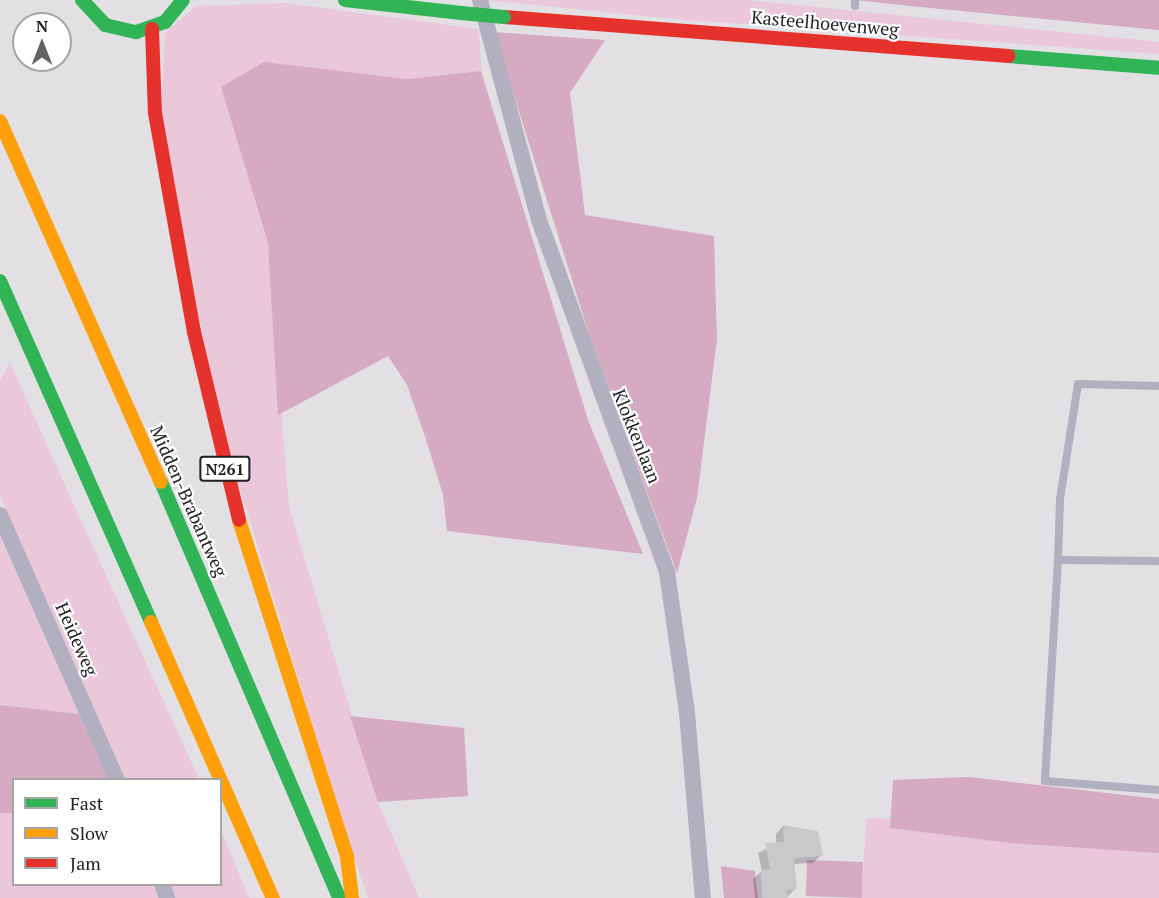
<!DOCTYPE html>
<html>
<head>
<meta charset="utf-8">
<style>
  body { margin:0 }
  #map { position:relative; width:1159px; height:898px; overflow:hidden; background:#e2e0e3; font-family:"PT Serif",serif }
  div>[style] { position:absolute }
  .green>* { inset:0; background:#eac7d9 }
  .forest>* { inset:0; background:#d6aac1; transform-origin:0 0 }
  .shadow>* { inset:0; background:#0003 }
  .building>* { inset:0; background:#cac8ca }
  .lane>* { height:8px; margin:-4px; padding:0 4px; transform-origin:4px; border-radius:4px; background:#b2afbf }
  .street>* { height:16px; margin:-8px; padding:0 8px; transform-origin:8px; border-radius:8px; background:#b2afbf }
  .fast>* { height:14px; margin:-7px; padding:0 7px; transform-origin:7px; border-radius:7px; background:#30b455 }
  .slow>* { height:14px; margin:-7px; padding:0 7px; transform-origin:7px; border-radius:7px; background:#ff9f0a }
  .jam>* { height:14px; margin:-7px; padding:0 7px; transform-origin:7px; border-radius:7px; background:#e5322d }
  .fast-bridge>* { height:14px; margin:-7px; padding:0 7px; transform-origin:7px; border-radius:7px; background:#30b455 }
  span { translate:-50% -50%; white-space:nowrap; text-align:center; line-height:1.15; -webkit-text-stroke:4.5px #fff; paint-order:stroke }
  .shield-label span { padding:2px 4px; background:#fff; border:2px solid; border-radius:4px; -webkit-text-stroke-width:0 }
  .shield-label { font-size:16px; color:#201e20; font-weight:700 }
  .street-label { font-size:18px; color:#201e20 }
  .legend { position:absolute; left:12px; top:778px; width:210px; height:108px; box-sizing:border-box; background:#fff; border:2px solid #a6a5a6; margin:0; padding:8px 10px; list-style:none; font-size:18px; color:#201e20 }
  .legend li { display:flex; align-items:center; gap:12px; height:30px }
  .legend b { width:30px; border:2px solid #a6a5a6 }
  .north { position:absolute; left:12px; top:12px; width:60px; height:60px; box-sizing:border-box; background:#fff; border:2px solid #a6a5a6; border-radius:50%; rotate:0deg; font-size:16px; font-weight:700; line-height:24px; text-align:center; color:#201e20 }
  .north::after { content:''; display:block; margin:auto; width:21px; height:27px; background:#646264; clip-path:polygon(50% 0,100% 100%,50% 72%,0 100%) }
</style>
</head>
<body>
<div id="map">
  <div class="green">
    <i style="clip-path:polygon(486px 0,748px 0,1159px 42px,1159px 54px,674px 19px)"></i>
    <i style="clip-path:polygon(286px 3px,479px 29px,481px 71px,407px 79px,348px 75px,221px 87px,268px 243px,289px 507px,378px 802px,419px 898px,368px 898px,339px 812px,217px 414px,161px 112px,165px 33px,196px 6px)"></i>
    <i style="clip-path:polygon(10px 363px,79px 516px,199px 779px,125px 779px,0 496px,0 381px)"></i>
    <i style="clip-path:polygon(0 534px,79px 714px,0 705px)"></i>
    <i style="clip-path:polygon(0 813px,13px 813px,14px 884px,153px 885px,159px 898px,0 898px)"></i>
    <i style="clip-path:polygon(866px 818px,891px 819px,891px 828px,1009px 843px,1159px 851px,1159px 898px,862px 898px)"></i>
    <i style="clip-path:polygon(221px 830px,249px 898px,175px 898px,170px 885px,220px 884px)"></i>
  </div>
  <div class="forest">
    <i style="clip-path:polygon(855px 0,1159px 0,1159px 30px,910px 6px)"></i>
    <i style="clip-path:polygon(494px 32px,605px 40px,570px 93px,585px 215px,714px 236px,717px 339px,697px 498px,677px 573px,590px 337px)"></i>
    <i style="clip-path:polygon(264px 62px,407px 79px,481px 71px,588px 420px,643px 554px,447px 531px,443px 495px,425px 436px,407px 385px,388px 356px,278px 415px,268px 243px,221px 87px)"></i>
    <i style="clip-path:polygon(0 705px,79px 714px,108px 779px,14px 780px,13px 813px,0 813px)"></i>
    <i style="clip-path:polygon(350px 716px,464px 728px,468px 796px,378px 802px)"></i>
    <i style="clip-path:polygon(969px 777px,1159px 799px,1159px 853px,1009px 843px,890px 828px,893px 780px)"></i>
    <i style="left:863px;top:862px;width:36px;height:56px;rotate:92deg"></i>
    <i style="clip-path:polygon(721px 866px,755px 871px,758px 898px,724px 898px)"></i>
  </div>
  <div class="shadow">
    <i style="clip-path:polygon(783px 826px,821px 855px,813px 863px,793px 864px,795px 889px,786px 898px,755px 898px,753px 879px,762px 871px,758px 853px,776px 844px,776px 834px)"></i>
  </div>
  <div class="building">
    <i style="clip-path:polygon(783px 825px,818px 831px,823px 856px,794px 858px,797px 889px,787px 890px,788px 898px,762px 898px,761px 870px,770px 869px,765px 843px,784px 842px)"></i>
  </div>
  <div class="lane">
    <i style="left:855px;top:6px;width:6px;rotate:-90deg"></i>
    <i style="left:1058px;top:560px;width:61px;rotate:-88.1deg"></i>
    <i style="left:1060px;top:499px;width:116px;rotate:-81.1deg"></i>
    <i style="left:1078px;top:384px;width:81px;rotate:1.4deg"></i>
    <i style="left:1159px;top:561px;width:101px;rotate:-179.4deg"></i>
    <i style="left:1058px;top:560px;width:221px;rotate:93.4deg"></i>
    <i style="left:1045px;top:781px;width:114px;rotate:4.5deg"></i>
  </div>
  <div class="street">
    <i style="left:480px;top:0;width:228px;rotate:75deg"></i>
    <i style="left:539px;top:220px;width:375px;rotate:70deg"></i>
    <i style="left:667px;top:572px;width:142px;rotate:81.9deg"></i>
    <i style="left:687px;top:713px;width:186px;rotate:85.1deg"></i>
    <i style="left:0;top:515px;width:290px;rotate:66.2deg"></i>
    <i style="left:162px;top:884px;width:15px;rotate:70deg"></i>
  </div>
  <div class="fast">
    <i style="left:82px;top:0;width:34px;rotate:47deg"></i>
    <i style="left:105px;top:25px;width:32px;rotate:13deg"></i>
    <i style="left:136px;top:32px;width:31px;rotate:-19deg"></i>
    <i style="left:165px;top:22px;width:28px;rotate:-51deg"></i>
    <i style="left:345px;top:0;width:117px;rotate:6.4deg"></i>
    <i style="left:1008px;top:56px;width:151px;rotate:4.5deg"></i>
    <i style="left:0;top:281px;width:373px;rotate:66.1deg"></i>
    <i style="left:161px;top:482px;width:452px;rotate:66.8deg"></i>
  </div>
  <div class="slow">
    <i style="left:0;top:121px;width:395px;rotate:66deg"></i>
    <i style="left:239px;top:520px;width:354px;rotate:72.2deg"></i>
    <i style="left:347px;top:857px;width:41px;rotate:83deg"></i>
    <i style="left:151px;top:622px;width:302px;rotate:66.2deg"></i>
  </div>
  <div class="jam">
    <i style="left:504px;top:17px;width:506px;rotate:4.42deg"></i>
    <i style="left:152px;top:29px;width:84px;rotate:88deg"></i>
    <i style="left:155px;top:113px;width:222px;rotate:79.9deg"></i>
    <i style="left:194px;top:332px;width:193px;rotate:76.5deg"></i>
  </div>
  <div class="fast-bridge">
    <i style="left:461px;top:13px;width:43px;rotate:5.3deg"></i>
  </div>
  <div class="shield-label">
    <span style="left:225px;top:469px">N261</span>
  </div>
  <div class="street-label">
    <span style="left:825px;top:23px;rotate:5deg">Kasteelhoevenweg</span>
    <span style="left:637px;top:436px;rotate:68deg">Klokkenlaan</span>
    <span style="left:189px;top:501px;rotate:66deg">Midden-Brabantweg</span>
    <span style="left:77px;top:639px;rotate:66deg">Heideweg</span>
  </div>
  <ul class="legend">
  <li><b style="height:8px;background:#30b455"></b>Fast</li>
  <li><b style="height:8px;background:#ff9f0a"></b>Slow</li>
  <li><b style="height:8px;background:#e5322d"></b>Jam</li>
  </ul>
  <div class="north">N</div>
</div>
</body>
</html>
